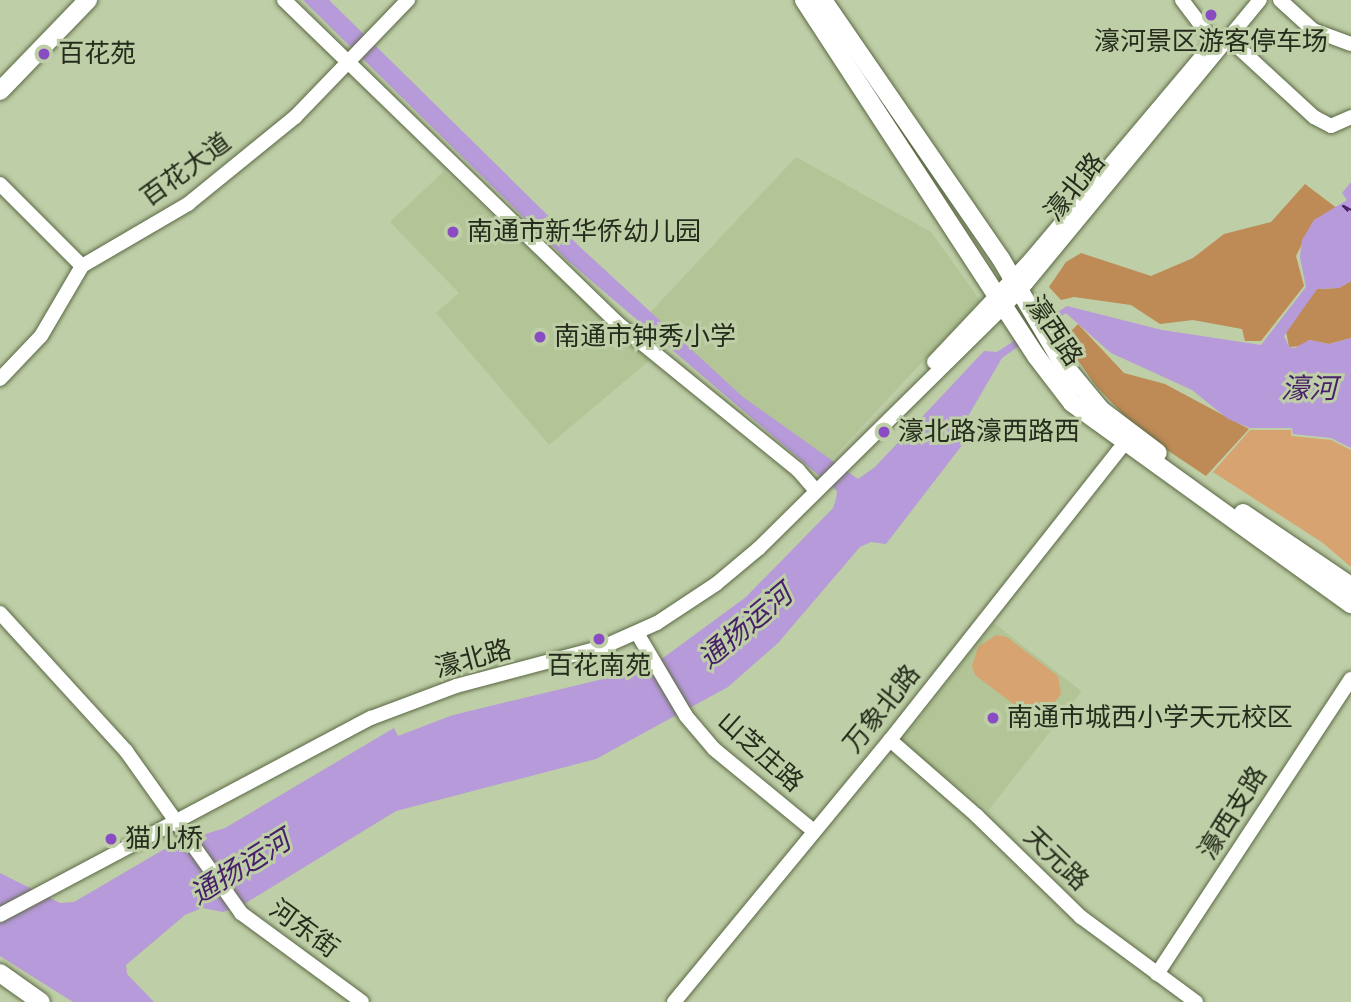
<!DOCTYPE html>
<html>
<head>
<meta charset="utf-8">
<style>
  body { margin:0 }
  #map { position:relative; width:1351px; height:1002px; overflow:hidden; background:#becea6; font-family:"Space Grotesk","Noto Sans SC",sans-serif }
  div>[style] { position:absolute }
  .built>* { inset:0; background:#b3c596; transform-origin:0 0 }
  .green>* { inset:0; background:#d7a370 }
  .forest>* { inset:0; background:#be8a56 }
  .water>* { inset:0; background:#b79ad9 }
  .ferry>* { height:2px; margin-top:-1px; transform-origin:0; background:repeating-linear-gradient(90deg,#472069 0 9px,transparent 0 16px) }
  .roads { filter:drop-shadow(0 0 2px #5a6844) drop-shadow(0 0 2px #5a6844) }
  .minor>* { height:14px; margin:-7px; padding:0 7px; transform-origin:7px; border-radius:7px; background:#fff }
  .major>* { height:18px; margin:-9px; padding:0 9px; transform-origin:9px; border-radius:9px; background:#fff }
  .dots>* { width:19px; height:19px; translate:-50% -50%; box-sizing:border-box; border:4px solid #becea6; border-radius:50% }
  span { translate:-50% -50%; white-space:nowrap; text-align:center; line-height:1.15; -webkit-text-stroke:6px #becea6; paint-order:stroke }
  .poi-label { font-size:26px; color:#262c1c }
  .left { translate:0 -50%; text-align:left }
  .street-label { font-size:26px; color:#262c1c }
  .water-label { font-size:28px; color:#472069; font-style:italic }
</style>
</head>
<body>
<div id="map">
  <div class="built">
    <i style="clip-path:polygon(796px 157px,931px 232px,980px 300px,828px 463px,643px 320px)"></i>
    <i style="clip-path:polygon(444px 171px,650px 360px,549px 445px,436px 313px,459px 293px,390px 222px)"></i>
    <i style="left:994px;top:623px;width:111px;height:151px;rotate:38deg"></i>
  </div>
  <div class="green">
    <i style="clip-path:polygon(1250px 430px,1291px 430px,1291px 436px,1331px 440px,1351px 450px,1351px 567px,1323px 543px,1213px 472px)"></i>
    <i style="clip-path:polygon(996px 635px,1007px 637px,1058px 676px,1061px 694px,1048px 711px,1028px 715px,975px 675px,972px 666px,978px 647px)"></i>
  </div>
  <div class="forest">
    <i style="clip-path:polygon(1305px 184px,1338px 209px,1314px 220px,1296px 256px,1304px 286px,1261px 341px,1245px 341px,1242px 329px,1193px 320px,1160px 324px,1131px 305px,1074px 297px,1061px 300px,1049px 287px,1066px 262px,1081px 253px,1151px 276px,1193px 258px,1224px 234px,1271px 222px)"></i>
    <i style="clip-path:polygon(1351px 281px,1351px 338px,1329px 344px,1309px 340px,1303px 346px,1289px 347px,1286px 331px,1317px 289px,1339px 288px)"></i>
    <i style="clip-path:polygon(1078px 324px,1124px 373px,1165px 384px,1249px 429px,1206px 476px,1140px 432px,1096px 386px,1063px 339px)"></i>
  </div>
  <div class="water">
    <i style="clip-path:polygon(303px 0,329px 0,580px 247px,743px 397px,858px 479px,875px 467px,984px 351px,997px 352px,1067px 306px,1162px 330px,1261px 345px,1306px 287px,1300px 257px,1302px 240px,1314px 220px,1347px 200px,1342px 193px,1351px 182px,1351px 281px,1339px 288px,1317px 289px,1284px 336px,1289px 347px,1295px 348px,1309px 340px,1329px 344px,1351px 338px,1351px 448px,1331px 438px,1293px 434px,1292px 428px,1250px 428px,1228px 419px,1192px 390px,1111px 353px,1066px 313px,1002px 358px,967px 418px,966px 440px,886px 544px,871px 542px,860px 547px,778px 643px,728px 687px,596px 759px,396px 811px,244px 904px,223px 912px,202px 908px,185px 915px,126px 965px,127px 974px,154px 1002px,73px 1002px,0 956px,0 873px,60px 903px,74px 902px,173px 844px,225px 828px,394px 728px,398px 736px,453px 715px,628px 673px,663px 658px,746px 597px,833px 508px,836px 499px,837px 491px,566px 259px)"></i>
  </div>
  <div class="ferry">
    <i style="left:1351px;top:210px;width:10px;rotate:-151deg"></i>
    <i style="left:1342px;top:205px;width:13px;rotate:45deg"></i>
  </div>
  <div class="roads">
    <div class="minor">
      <i style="left:284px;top:0;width:463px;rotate:44.1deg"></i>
      <i style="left:616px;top:322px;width:235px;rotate:39.1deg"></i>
      <i style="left:798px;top:470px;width:28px;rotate:49deg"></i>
      <i style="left:1182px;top:0;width:61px;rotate:52.9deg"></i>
      <i style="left:1280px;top:0;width:45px;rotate:42.3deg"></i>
      <i style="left:1313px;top:30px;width:40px;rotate:20.2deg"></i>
      <i style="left:1228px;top:38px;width:117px;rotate:42.6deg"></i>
      <i style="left:1314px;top:117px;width:19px;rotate:28deg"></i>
      <i style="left:1331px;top:126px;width:22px;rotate:-24deg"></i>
      <i style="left:0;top:184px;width:116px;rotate:45deg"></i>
      <i style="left:934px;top:362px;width:141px;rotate:-46.7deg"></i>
      <i style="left:1031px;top:259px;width:282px;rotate:-49.9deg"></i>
      <i style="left:0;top:379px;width:59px;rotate:-46.4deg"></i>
      <i style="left:41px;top:336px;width:81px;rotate:-59.6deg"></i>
      <i style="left:82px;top:266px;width:123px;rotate:-30.3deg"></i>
      <i style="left:188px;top:204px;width:138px;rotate:-39.1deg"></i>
      <i style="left:295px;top:117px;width:163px;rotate:-46deg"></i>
      <i style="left:0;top:613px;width:187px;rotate:47.6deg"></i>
      <i style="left:126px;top:751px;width:199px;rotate:54.6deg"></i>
      <i style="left:241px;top:913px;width:150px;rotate:36.3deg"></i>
      <i style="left:637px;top:633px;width:96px;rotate:59.4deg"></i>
      <i style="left:686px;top:716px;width:43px;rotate:49.7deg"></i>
      <i style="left:714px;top:749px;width:129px;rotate:39.4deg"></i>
      <i style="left:890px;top:740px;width:116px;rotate:41.1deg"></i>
      <i style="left:977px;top:816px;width:145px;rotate:44.2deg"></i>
      <i style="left:1081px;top:917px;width:143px;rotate:36.5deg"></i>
      <i style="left:0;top:915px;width:420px;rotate:-28deg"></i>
      <i style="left:371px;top:718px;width:91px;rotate:-20.6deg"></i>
      <i style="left:456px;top:686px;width:152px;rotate:-14.9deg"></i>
      <i style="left:603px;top:647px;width:59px;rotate:-24deg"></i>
      <i style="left:657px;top:623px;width:71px;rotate:-33.5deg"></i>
      <i style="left:716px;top:584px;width:56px;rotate:-39.9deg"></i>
      <i style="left:759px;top:548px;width:366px;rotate:-44.6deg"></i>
      <i style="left:1020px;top:291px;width:377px;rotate:-50.5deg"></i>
      <i style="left:1157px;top:974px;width:353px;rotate:-56.7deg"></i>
      <i style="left:674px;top:1002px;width:340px;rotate:-50.5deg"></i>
      <i style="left:890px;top:740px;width:377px;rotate:-51.7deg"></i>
    </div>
    <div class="major">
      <i style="left:804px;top:0;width:425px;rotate:56.9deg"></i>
      <i style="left:1036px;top:356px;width:59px;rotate:52.5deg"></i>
      <i style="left:1072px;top:403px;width:344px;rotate:35.8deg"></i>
      <i style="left:823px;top:0;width:314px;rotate:55.5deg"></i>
      <i style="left:1001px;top:259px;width:122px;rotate:59.4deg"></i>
      <i style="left:1063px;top:364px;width:60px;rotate:50.4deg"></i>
      <i style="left:1101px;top:410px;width:71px;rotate:37deg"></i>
      <i style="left:0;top:91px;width:127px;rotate:-46deg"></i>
      <i style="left:1243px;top:513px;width:130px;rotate:34.1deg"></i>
      <i style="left:0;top:973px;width:50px;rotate:35.3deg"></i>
    </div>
  </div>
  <div class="dots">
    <i style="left:1211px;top:15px;background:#8a4cc2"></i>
    <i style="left:44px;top:54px;background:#8a4cc2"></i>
    <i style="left:453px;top:232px;background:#8a4cc2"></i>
    <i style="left:540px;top:337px;background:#8a4cc2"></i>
    <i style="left:884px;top:432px;background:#8a4cc2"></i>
    <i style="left:599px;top:639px;background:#8a4cc2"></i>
    <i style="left:993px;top:718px;background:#8a4cc2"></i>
    <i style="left:111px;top:839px;background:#8a4cc2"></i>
  </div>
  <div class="poi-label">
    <span style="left:1211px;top:42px">濠河景区游客停车场</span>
    <span class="left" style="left:58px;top:54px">百花苑</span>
    <span class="left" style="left:467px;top:232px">南通市新华侨幼儿园</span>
    <span class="left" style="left:554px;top:337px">南通市钟秀小学</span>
    <span class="left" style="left:898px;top:432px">濠北路濠西路西</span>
    <span style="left:599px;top:666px">百花南苑</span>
    <span class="left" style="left:1007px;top:718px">南通市城西小学天元校区</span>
    <span class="left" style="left:125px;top:839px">猫儿桥</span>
  </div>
  <div class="street-label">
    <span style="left:186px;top:170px;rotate:-36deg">百花大道</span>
    <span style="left:1075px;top:187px;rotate:-51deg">濠北路</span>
    <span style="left:1054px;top:331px;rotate:56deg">濠西路</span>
    <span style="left:473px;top:659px;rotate:-15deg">濠北路</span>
    <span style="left:882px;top:709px;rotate:-51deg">万象北路</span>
    <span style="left:760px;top:752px;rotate:42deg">山芝庄路</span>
    <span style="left:1233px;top:813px;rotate:-58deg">濠西支路</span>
    <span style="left:1056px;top:859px;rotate:44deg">天元路</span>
    <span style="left:304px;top:929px;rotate:36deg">河东街</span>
  </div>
  <div class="water-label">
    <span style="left:1309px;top:388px">濠河</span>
    <span style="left:745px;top:626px;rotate:-40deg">通扬运河</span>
    <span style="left:240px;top:867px;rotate:-32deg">通扬运河</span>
  </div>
</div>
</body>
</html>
